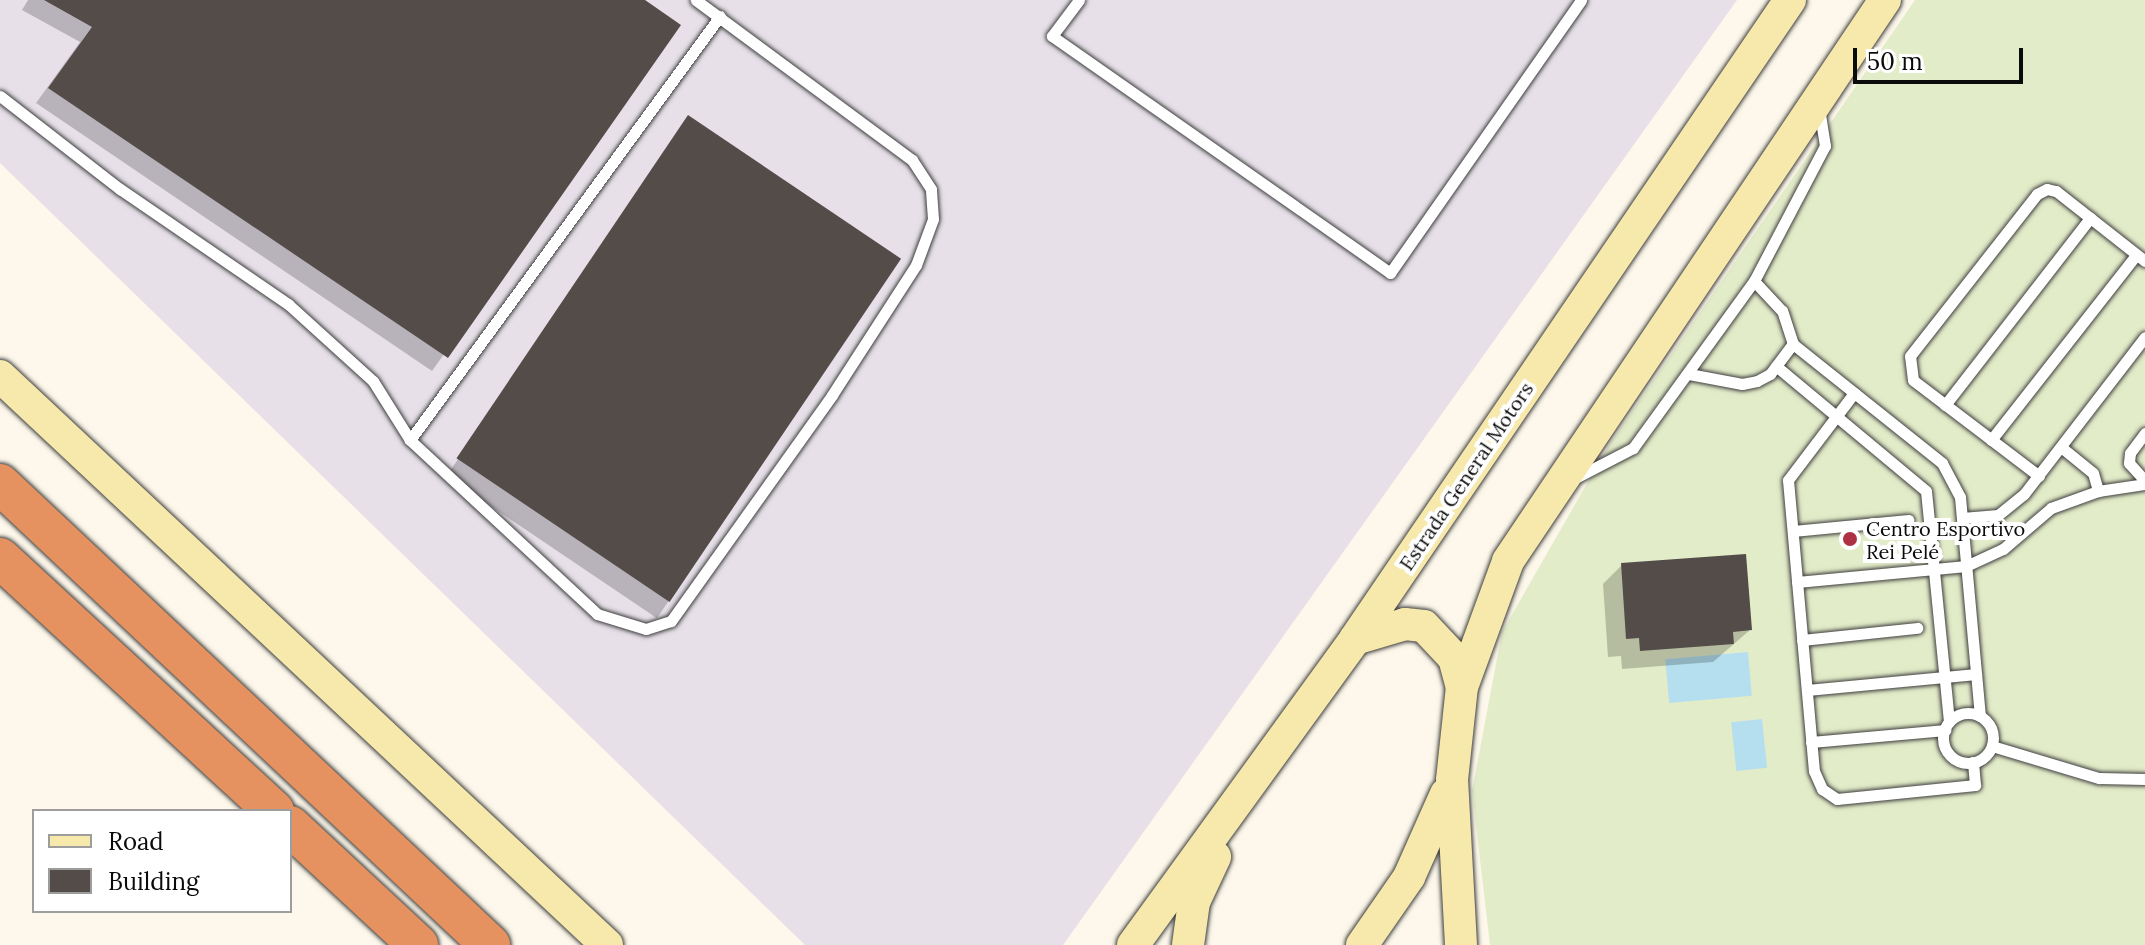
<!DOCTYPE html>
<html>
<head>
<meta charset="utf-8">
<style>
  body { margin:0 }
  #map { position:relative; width:2145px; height:945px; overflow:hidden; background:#fdf8eb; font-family:Lora,serif }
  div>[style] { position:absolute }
  .industrial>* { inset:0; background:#e7e0e9 }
  .pitch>* { inset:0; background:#e3ecc9 }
  .water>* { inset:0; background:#b5dfef; transform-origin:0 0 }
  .shadow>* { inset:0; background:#0003; transform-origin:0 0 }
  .building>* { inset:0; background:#534c49; transform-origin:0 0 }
  .roads { filter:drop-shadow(0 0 2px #3e3e3e) drop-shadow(0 0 2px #3e3e3e) }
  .service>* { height:11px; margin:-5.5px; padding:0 5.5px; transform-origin:5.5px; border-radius:5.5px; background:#fff }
  .service>.ring { margin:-5.5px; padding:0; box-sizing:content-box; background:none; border:11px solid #fff; border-radius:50% }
  .secondary>* { height:32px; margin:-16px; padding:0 16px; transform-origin:16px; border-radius:16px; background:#f7e8ac }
  .motorway>* { height:40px; margin:-20px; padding:0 20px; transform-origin:20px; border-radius:20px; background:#e69260 }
  .dots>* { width:22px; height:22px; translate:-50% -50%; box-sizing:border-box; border:4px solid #fff; border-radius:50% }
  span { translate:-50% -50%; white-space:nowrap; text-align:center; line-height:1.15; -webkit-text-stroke:8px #fff; paint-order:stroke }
  .street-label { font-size:20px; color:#0b0b0b }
  .poi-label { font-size:20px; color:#0b0b0b }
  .left { translate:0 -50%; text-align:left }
  .legend { position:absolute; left:32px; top:809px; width:260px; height:104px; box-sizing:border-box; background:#fff; border:2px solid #9d9d9d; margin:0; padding:10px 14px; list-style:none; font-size:24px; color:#0b0b0b }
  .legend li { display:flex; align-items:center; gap:16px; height:40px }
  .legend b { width:40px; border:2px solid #9d9d9d }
  .scale { position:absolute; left:1853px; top:48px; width:170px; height:36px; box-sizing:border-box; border:4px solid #0b0b0b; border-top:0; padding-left:10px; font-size:24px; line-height:28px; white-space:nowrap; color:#0b0b0b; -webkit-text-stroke:6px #fff; paint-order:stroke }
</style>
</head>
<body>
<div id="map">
  <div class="industrial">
    <i style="clip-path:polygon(0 0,1737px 0,1063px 945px,805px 945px,0 163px)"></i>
  </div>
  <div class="pitch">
    <i style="clip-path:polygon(1915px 0,2145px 0,2145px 945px,1490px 945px,1472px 791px,1502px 632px,1609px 445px)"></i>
  </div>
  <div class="water">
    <i style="left:1748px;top:652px;width:44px;height:83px;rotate:85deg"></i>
    <i style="left:1762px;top:719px;width:49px;height:31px;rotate:84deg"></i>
  </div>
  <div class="shadow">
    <i style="clip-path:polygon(28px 0,642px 0,678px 26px,432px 371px,36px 103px,80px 42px,22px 10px)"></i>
    <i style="left:688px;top:118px;width:254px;height:432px;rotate:34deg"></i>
    <i style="clip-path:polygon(1622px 565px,1750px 630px,1713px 662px,1622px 669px,1621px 656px,1608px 657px,1603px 584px)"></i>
  </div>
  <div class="building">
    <i style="clip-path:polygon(44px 0,645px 0,681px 25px,448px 358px,48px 88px,92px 27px)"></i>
    <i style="left:688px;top:115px;width:257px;height:414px;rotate:34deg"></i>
    <i style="clip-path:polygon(1746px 554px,1752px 630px,1733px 632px,1734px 644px,1640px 651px,1639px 638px,1626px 639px,1621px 563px)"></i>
  </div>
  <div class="roads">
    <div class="service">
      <i style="left:1079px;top:0;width:45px;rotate:126.9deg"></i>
      <i style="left:1052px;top:36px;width:413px;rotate:35deg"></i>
      <i style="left:1390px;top:273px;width:333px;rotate:-55deg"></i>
      <i style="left:0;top:96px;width:152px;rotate:37.8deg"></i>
      <i style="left:120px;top:189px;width:204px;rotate:34.4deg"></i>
      <i style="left:288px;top:304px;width:115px;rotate:42.2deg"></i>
      <i style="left:373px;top:381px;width:70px;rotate:57.9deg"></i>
      <i style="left:410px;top:440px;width:255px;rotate:42.9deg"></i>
      <i style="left:597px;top:614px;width:51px;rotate:17deg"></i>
      <i style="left:646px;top:629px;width:26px;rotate:-18deg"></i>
      <i style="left:671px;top:621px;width:277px;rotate:-54.5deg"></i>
      <i style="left:832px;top:395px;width:155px;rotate:-57.1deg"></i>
      <i style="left:916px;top:265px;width:49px;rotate:-69.7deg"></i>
      <i style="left:933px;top:219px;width:30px;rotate:-94deg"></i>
      <i style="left:931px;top:189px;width:35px;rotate:-123deg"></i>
      <i style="left:912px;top:160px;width:269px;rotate:-143.5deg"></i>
      <i style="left:1793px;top:344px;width:191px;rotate:38.6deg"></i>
      <i style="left:1942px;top:463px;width:38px;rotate:62deg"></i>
      <i style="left:1960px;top:497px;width:220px;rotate:84.8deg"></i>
      <i style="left:1776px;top:366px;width:195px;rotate:39.8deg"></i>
      <i style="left:1926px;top:491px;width:232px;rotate:84.3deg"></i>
      <i style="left:1689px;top:374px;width:54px;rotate:10.7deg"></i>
      <i style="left:1742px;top:384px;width:15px;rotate:-11deg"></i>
      <i style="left:1757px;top:381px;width:15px;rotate:-28deg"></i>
      <i style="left:1770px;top:374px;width:38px;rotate:-53deg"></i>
      <i style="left:1793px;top:344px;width:35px;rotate:-108deg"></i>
      <i style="left:1782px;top:311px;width:41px;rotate:-133deg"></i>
      <i style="left:1854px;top:393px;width:109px;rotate:127.2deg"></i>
      <i style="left:1788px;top:480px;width:292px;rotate:84.9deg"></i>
      <i style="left:1814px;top:771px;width:20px;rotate:66deg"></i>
      <i style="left:1822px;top:789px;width:18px;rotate:34deg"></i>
      <i style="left:1837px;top:799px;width:139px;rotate:-5.8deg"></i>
      <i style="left:1975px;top:785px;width:23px;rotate:-95deg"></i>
      <i style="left:1945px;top:405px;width:237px;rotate:-52.2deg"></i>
      <i style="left:2145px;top:433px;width:25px;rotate:127deg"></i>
      <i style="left:2130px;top:453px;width:10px;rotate:96deg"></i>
      <i style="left:2129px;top:463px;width:24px;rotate:48deg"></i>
      <i style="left:410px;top:440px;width:525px;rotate:-53.83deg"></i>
      <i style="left:1991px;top:440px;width:235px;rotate:-51.9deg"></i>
      <i style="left:2061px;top:447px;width:41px;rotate:39.1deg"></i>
      <i style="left:2093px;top:473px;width:19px;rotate:74deg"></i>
      <i style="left:2039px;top:476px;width:158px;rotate:-142.7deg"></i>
      <i style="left:1913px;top:380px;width:24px;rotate:-97deg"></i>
      <i style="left:1910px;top:356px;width:206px;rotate:-51.9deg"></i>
      <i style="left:2037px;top:194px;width:11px;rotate:-27deg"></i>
      <i style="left:2047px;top:189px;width:9px;rotate:13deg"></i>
      <i style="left:2056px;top:191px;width:113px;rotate:38.2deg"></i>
      <i style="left:1575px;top:478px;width:65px;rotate:-27.3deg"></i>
      <i style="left:1633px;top:448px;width:206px;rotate:-54.1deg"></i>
      <i style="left:1754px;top:281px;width:153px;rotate:-62.3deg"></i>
      <i style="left:1825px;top:146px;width:37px;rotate:-99deg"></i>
      <i style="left:1962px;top:518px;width:36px;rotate:-5deg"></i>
      <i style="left:1998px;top:515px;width:33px;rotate:-39deg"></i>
      <i style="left:2024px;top:494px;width:198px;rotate:-52.4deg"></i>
      <i style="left:1793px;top:531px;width:116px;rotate:-5.5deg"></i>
      <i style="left:1797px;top:582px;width:170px;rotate:-5.4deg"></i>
      <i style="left:1966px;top:566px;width:41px;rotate:-24.7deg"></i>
      <i style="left:2003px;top:549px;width:63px;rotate:-40.5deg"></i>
      <i style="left:2051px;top:508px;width:50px;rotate:-19.9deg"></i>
      <i style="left:2098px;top:491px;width:48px;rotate:-8.5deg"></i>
      <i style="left:1802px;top:640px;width:116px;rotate:-6deg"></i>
      <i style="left:1807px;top:690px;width:170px;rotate:-5.4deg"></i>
      <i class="ring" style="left:1943px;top:713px;width:39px;height:39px"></i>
      <i style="left:1811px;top:742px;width:135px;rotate:-5.1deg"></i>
      <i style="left:1992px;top:746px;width:112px;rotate:16.7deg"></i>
      <i style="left:2099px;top:778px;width:46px;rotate:1.2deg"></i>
    </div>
    <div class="secondary">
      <i style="left:0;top:376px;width:832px;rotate:43.15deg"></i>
      <i style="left:1355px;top:639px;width:52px;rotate:-16.7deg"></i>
      <i style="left:1405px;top:624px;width:19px;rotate:6deg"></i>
      <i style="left:1424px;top:626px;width:44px;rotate:46.8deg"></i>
      <i style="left:1454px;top:658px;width:30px;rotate:75deg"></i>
      <i style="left:1133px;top:945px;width:378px;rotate:-54deg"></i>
      <i style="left:1355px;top:639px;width:773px;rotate:-55.75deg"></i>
      <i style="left:1188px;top:945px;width:43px;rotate:-82.1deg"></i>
      <i style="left:1194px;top:902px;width:50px;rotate:-65deg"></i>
      <i style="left:1362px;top:945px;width:83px;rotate:-55.3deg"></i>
      <i style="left:1409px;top:877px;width:91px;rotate:-66deg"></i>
      <i style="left:1461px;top:945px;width:165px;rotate:-93.1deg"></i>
      <i style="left:1452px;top:780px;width:94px;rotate:-83.9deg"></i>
      <i style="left:1462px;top:687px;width:134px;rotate:-69.9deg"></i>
      <i style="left:1508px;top:561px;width:676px;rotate:-56.1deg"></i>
    </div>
    <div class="motorway">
      <i style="left:0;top:484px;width:673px;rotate:43.25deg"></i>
      <i style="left:0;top:558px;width:373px;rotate:42.7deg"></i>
      <i style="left:290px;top:826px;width:175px;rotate:42.9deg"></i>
    </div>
  </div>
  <div class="dots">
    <i style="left:1850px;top:539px;background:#ad3142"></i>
  </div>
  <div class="street-label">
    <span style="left:1466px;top:476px;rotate:-56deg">Estrada General Motors</span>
  </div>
  <div class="poi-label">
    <span class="left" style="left:1866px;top:540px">Centro Esportivo<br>Rei Pelé</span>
  </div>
  <ul class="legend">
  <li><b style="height:10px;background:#f7e8ac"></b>Road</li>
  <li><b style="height:22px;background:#534c49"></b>Building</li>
  </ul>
  <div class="scale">50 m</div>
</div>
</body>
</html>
